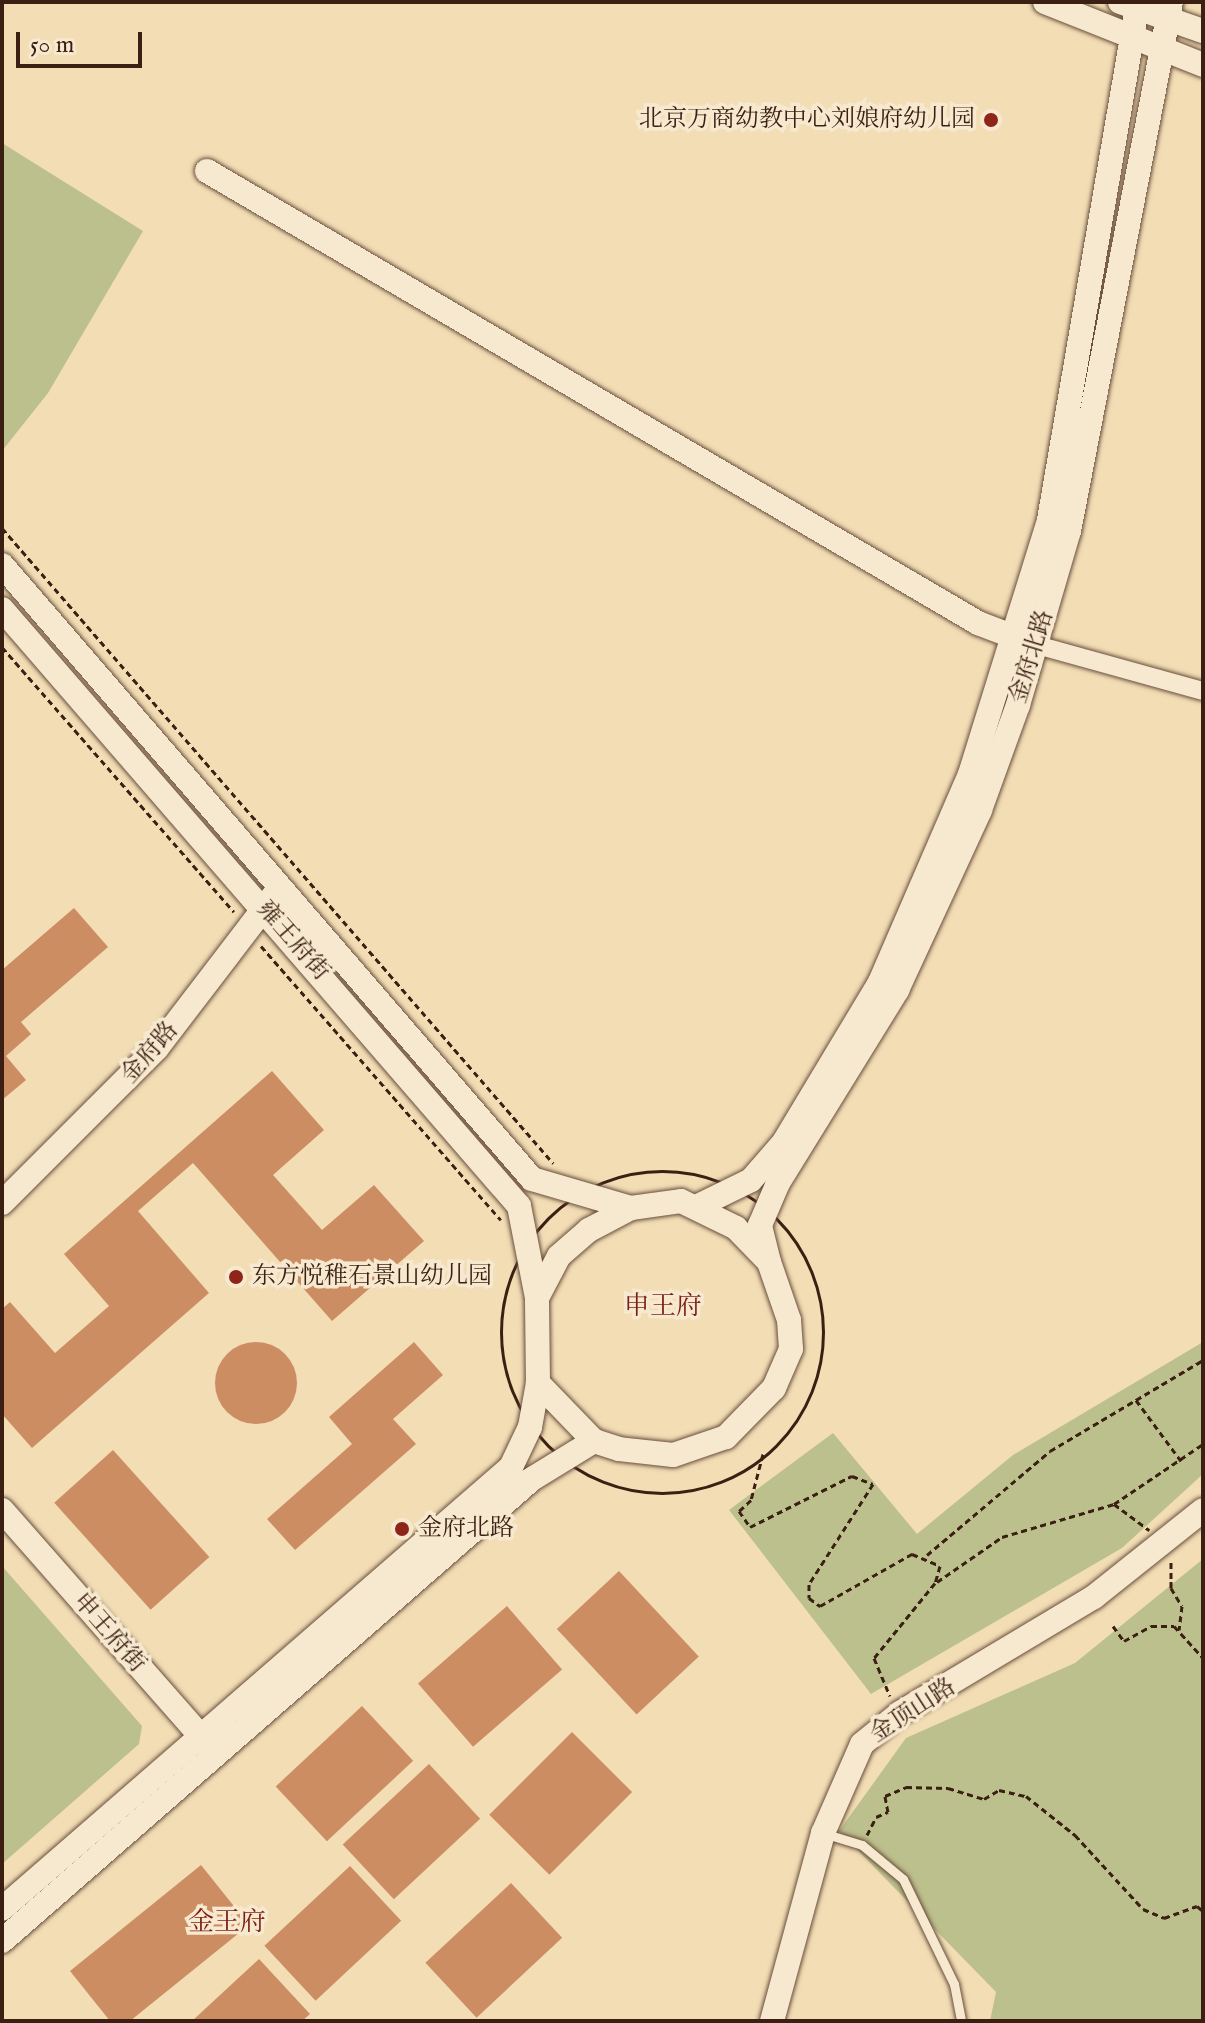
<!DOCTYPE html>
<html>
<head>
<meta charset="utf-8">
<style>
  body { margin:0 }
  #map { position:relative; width:1205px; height:2023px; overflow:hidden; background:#f2ddb5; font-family:"IM FELL English","Noto Serif SC",serif }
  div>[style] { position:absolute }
  .green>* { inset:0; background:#bcc08c }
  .building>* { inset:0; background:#cd8d63; transform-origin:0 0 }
  .round { border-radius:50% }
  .path>* { height:3px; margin-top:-1.5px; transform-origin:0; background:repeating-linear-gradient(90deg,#3b1f13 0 6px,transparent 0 10px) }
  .path>.ring { margin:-1.5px; padding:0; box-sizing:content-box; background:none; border:3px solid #3b1f13; border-radius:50% }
  .roads { filter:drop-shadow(0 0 2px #694e3c) drop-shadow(0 0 2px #694e3c) }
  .lane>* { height:9px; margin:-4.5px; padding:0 4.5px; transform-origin:4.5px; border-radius:4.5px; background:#f7e9cf }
  .street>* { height:18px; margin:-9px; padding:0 9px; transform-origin:9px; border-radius:9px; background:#f7e9cf }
  .secondary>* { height:24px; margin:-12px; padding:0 12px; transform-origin:12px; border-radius:12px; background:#f7e9cf }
  .dots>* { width:22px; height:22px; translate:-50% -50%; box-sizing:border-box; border:4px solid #f7e9cf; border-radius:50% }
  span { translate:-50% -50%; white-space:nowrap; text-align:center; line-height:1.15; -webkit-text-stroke:7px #f7e9cf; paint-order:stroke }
  .poi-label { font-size:24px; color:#3b1f13 }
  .right { translate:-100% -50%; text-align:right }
  .left { translate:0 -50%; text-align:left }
  .street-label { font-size:24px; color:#3b1f13 }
  .neighbourhood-label { font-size:26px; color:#7a1f14 }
  .frame { position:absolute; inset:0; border:4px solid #3b1f13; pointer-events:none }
  .scale { position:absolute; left:16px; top:32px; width:126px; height:36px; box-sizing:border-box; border:4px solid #3b1f13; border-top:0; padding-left:10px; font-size:24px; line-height:28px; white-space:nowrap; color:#3b1f13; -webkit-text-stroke:6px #f7e9cf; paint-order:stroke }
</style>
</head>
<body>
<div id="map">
  <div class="green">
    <i style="clip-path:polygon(2px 143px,143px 231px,48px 393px,2px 451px)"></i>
    <i style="clip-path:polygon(1203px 1342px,1203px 1474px,1122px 1548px,871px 1694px,729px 1510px,833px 1433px,917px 1534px,1013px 1455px)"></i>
    <i style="clip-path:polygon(1203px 1559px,1203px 2021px,990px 2021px,996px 1992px,839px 1831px,906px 1738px,1075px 1663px)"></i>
    <i style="clip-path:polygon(2px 1566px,142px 1726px,139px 1744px,2px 1864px)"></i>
  </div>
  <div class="building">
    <i style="clip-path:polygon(74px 908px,108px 947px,21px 1022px,31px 1034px,6px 1056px,26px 1080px,2px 1100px,2px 970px)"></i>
    <i style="clip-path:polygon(272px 1071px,324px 1130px,273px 1175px,322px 1230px,374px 1185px,424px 1241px,332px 1321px,193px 1163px,138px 1211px,209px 1293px,32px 1448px,2px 1414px,2px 1309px,10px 1302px,55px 1353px,109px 1306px,64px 1254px)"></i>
    <i style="clip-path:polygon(414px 1342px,443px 1375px,393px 1419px,416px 1444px,295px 1550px,267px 1519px,352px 1444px,329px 1417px)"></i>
    <i class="round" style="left:215px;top:1342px;width:82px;height:82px"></i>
    <i style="left:113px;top:1450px;width:144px;height:79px;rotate:48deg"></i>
    <i style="left:619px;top:1571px;width:117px;height:85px;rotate:47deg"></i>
    <i style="left:507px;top:1606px;width:84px;height:118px;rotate:49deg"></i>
    <i style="left:362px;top:1706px;width:75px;height:118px;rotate:47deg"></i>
    <i style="left:572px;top:1732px;width:85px;height:117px;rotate:45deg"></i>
    <i style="left:429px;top:1764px;width:75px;height:118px;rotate:47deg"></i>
    <i style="clip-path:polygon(201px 1865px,249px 1925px,130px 2021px,110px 2021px,70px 1971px)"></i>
    <i style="left:350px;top:1866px;width:75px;height:117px;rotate:47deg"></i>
    <i style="left:511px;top:1883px;width:75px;height:117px;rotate:47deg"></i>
    <i style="clip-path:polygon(259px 1959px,310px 2014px,302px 2021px,192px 2021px)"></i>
  </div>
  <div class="path">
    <i style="left:2px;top:528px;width:841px;rotate:49.05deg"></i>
    <i style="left:2px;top:647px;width:352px;rotate:48.8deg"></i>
    <i style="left:261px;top:946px;width:364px;rotate:48.8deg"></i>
    <i class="ring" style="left:501px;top:1171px;width:319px;height:319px"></i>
    <i style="left:1136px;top:1400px;width:76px;rotate:53.6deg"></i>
    <i style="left:763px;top:1454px;width:48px;rotate:104.6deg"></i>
    <i style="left:751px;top:1500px;width:16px;rotate:137deg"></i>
    <i style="left:739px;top:1511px;width:19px;rotate:55deg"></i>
    <i style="left:750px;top:1527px;width:114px;rotate:-26.6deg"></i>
    <i style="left:852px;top:1476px;width:22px;rotate:21deg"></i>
    <i style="left:873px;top:1484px;width:119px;rotate:122.6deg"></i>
    <i style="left:809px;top:1584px;width:14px;rotate:90deg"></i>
    <i style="left:809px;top:1598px;width:14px;rotate:36deg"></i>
    <i style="left:820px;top:1606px;width:106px;rotate:-29.5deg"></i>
    <i style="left:912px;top:1554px;width:30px;rotate:23deg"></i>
    <i style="left:940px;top:1566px;width:18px;rotate:106deg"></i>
    <i style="left:935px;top:1583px;width:97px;rotate:129.1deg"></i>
    <i style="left:874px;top:1658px;width:41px;rotate:67.2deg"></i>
    <i style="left:1114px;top:1504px;width:44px;rotate:36.6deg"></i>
    <i style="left:927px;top:1555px;width:161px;rotate:-40.2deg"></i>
    <i style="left:1050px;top:1451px;width:178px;rotate:-30.7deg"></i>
    <i style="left:1171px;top:1562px;width:26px;rotate:90deg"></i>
    <i style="left:1171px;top:1588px;width:21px;rotate:59deg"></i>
    <i style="left:1182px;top:1606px;width:24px;rotate:97deg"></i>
    <i style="left:937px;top:1582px;width:79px;rotate:-34.7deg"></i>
    <i style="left:1002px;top:1537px;width:117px;rotate:-16.4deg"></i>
    <i style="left:1114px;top:1504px;width:107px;rotate:-34deg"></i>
    <i style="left:1113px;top:1626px;width:19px;rotate:54deg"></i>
    <i style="left:1124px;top:1641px;width:31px;rotate:-29deg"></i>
    <i style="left:1151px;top:1626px;width:23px"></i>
    <i style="left:1174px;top:1626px;width:43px;rotate:47.8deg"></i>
    <i style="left:867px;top:1835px;width:20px;rotate:-63deg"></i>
    <i style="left:876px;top:1817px;width:13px;rotate:-23deg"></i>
    <i style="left:888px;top:1812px;width:16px;rotate:-101deg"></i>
    <i style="left:885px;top:1796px;width:23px;rotate:-23deg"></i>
    <i style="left:906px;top:1787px;width:42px;rotate:1.4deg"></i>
    <i style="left:948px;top:1788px;width:38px;rotate:17deg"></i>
    <i style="left:984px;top:1799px;width:17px;rotate:-31deg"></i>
    <i style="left:999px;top:1790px;width:28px;rotate:13deg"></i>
    <i style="left:1026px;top:1796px;width:63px;rotate:38.5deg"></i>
    <i style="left:1075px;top:1835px;width:100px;rotate:47.4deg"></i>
    <i style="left:1143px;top:1909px;width:23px;rotate:23deg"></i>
    <i style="left:1164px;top:1918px;width:35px;rotate:-20deg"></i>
    <i style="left:1197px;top:1906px;width:8px;rotate:40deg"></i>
  </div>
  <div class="roads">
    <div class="lane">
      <i style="left:823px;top:1833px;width:41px;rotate:17.1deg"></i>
      <i style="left:862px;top:1845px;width:53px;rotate:39.7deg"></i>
      <i style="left:903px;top:1879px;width:117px;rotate:64.1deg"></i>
      <i style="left:954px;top:1984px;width:38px;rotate:79deg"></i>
    </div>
    <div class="street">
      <i style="left:1037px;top:645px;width:172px;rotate:15.5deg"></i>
    </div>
    <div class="secondary">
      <i style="left:1045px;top:2px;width:170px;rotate:21.7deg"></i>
      <i style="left:1120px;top:2px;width:88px;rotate:19.3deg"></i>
      <i style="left:207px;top:171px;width:894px;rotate:30.38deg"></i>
      <i style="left:978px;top:623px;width:56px;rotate:21deg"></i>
      <i style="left:2px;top:565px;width:811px;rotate:49.2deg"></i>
      <i style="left:532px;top:1179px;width:103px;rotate:16.3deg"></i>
      <i style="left:2px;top:609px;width:790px;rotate:49.11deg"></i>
      <i style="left:519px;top:1206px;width:94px;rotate:78.9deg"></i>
      <i style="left:681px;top:1201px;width:61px;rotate:26.1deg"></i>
      <i style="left:736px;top:1228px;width:47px;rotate:45.9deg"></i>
      <i style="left:769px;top:1262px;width:61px;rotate:71deg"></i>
      <i style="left:789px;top:1320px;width:29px;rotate:86deg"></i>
      <i style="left:791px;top:1349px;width:43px;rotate:113.6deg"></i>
      <i style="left:774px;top:1388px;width:69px;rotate:134.4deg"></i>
      <i style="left:726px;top:1437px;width:56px;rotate:161.2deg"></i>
      <i style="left:673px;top:1455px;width:54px;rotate:-173.7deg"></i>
      <i style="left:619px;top:1449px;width:26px;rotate:-162deg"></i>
      <i style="left:594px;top:1441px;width:81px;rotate:-134deg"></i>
      <i style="left:538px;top:1383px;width:85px;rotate:-90.7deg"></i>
      <i style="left:537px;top:1298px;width:47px;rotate:-62.4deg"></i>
      <i style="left:559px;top:1256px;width:40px;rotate:-41deg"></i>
      <i style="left:589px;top:1230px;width:47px;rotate:-27.6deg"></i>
      <i style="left:631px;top:1208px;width:50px;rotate:-8deg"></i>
      <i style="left:2px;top:1203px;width:219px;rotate:-45deg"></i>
      <i style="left:157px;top:1048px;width:193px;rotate:-52.6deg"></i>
      <i style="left:696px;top:1207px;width:61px;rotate:-26.1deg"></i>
      <i style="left:751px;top:1180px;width:50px;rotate:-49deg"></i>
      <i style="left:784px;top:1142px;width:187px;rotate:-59deg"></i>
      <i style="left:880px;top:982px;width:227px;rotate:-66.6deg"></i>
      <i style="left:970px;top:774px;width:266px;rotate:-72.7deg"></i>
      <i style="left:1049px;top:520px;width:526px;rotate:-80.25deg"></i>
      <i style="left:769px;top:1262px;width:38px;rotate:-104deg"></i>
      <i style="left:760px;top:1225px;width:46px;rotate:-66.8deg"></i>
      <i style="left:778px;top:1183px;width:227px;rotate:-58.3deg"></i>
      <i style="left:897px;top:990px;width:198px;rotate:-65.2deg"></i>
      <i style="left:980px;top:810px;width:112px;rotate:-70.1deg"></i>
      <i style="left:1018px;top:705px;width:181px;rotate:-73.7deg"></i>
      <i style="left:1069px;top:531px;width:539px;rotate:-79.09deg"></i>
      <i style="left:2px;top:1510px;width:318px;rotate:48.7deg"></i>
      <i style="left:2px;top:1909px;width:674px;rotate:-40.97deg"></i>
      <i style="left:511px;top:1467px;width:44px;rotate:-64.6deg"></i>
      <i style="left:530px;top:1427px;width:45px;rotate:-79.7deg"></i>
      <i style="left:2px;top:1941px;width:703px;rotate:-41.08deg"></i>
      <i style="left:532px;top:1479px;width:73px;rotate:-31.5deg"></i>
      <i style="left:772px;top:2021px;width:195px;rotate:-74.8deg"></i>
      <i style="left:823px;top:1833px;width:97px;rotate:-66.3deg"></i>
      <i style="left:862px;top:1744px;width:49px;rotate:-39.2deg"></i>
      <i style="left:900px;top:1713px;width:226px;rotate:-30.9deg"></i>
      <i style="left:1094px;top:1597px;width:139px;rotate:-38.6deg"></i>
    </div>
  </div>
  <div class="dots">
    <i style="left:991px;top:120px;background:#8f2418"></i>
    <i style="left:236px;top:1277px;background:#8f2418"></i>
    <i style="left:402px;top:1529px;background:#8f2418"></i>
  </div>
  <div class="poi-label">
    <span class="right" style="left:975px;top:120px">北京万商幼教中心刘娘府幼儿园</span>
    <span class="left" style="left:252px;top:1277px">东方悦稚石景山幼儿园</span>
    <span class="left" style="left:418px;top:1529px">金府北路</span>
  </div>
  <div class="street-label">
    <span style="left:1032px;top:657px;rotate:-73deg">金府北路</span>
    <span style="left:293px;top:941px;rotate:49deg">雍王府街</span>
    <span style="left:150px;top:1053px;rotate:-49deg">金府路</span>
    <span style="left:109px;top:1633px;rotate:49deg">申王府街</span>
    <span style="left:913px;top:1711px;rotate:-33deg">金顶山路</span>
  </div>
  <div class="neighbourhood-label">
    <span style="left:663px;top:1307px">申王府</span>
    <span style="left:227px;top:1923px">金王府</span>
  </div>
  <div class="frame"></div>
  <div class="scale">50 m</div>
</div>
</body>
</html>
